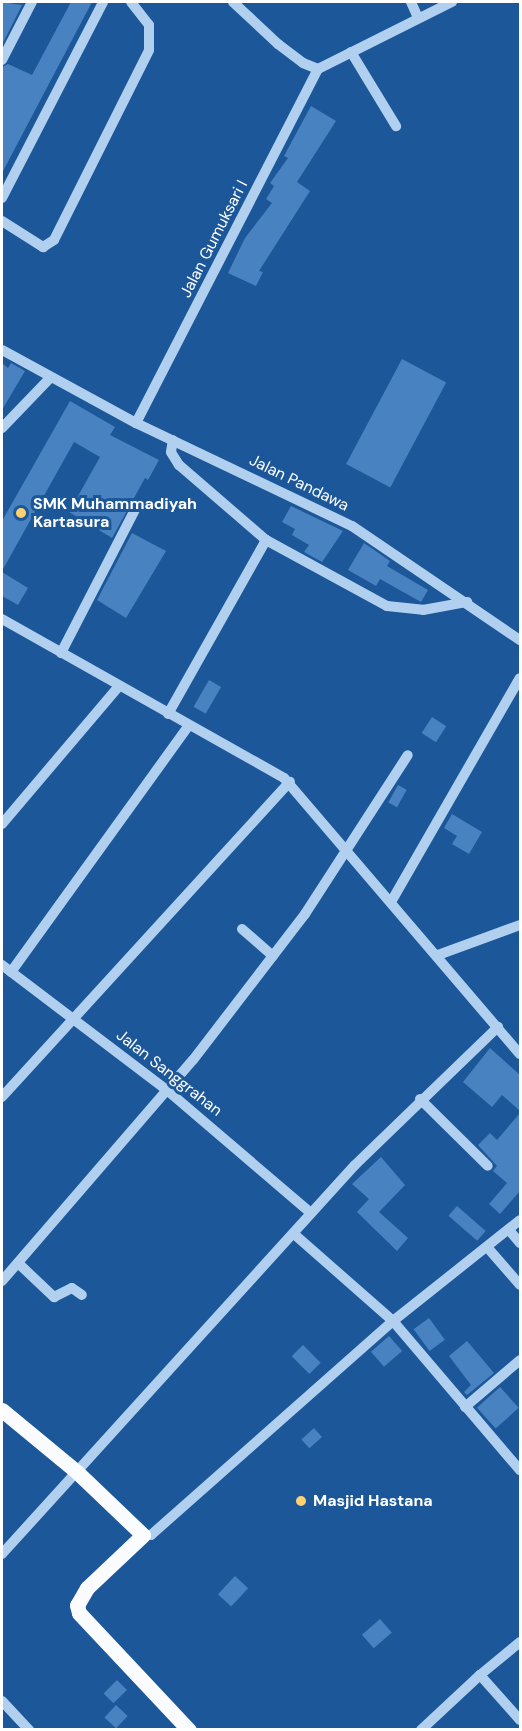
<!DOCTYPE html>
<html>
<head>
<meta charset="utf-8">
<style>
  body { margin:0 }
  #map { position:relative; width:522px; height:1731px; overflow:hidden; background:#1b5799; font-family:"DM Sans",sans-serif }
  div>[style] { position:absolute }
  .building>* { inset:0; background:#4982c0; transform-origin:0 0 }
  .minor>* { height:10px; margin:-5px; padding:0 5px; transform-origin:5px; border-radius:5px; background:#b1d0f0 }
  .major>* { height:15px; margin:-7.5px; padding:0 7.5px; transform-origin:7.5px; border-radius:7.5px; background:#fafcff }
  .dots>* { width:16px; height:16px; translate:-50% -50%; box-sizing:border-box; border:3px solid #1b5799; border-radius:50% }
  span { translate:-50% -50%; white-space:nowrap; text-align:center; line-height:1.15; -webkit-text-stroke:6px #1b5799; paint-order:stroke }
  .street-label { font-size:16px; color:#fff }
  .poi-label { font-size:16px; color:#fff; font-weight:700 }
  .left { translate:0 -50%; text-align:left }
  .frame { position:absolute; inset:0; border:3px solid #fff; pointer-events:none }
</style>
</head>
<body>
<div id="map">
  <div class="building">
    <i style="clip-path:polygon(2px 2px,22px 5px,2px 45px)"></i>
    <i style="clip-path:polygon(71px 2px,92px 2px,2px 173px,2px 67px,8px 64px,32px 75px)"></i>
    <i style="clip-path:polygon(311px 106px,336px 121px,297px 182px,310px 191px,259px 271px,263px 272px,256px 286px,228px 273px,245px 238px,272px 203px,266px 199px,274px 186px,270px 183px,288px 158px,284px 156px)"></i>
    <i style="left:402px;top:359px;width:50px;height:119px;rotate:28deg"></i>
    <i style="clip-path:polygon(2px 363px,8px 368px,11px 363px,25px 371px,2px 410px)"></i>
    <i style="clip-path:polygon(70px 401px,115px 427px,110px 435px,159px 460px,148px 480px,145px 478px,112px 538px,69px 512px,100px 457px,74px 442px,2px 571px,2px 521px)"></i>
    <i style="clip-path:polygon(291px 506px,343px 531px,322px 562px,304px 552px,309px 545px,292px 535px,295px 529px,282px 522px)"></i>
    <i style="clip-path:polygon(132px 533px,166px 551px,126px 618px,97px 600px)"></i>
    <i style="clip-path:polygon(364px 543px,390px 561px,387px 566px,428px 590px,421px 602px,380px 579px,376px 586px,348px 570px)"></i>
    <i style="clip-path:polygon(2px 572px,28px 588px,18px 605px,2px 596px)"></i>
    <i style="left:209px;top:680px;width:14px;height:31px;rotate:30deg"></i>
    <i style="left:432px;top:717px;width:17px;height:19px;rotate:33deg"></i>
    <i style="left:398px;top:785px;width:10px;height:20px;rotate:29deg"></i>
    <i style="clip-path:polygon(452px 814px,482px 832px,469px 854px,452px 844px,457px 836px,444px 828px)"></i>
    <i style="clip-path:polygon(490px 1048px,520px 1075px,520px 1111px,502px 1095px,492px 1107px,463px 1082px)"></i>
    <i style="clip-path:polygon(520px 1113px,520px 1191px,500px 1214px,489px 1204px,507px 1183px,493px 1171px,497px 1166px,478px 1145px,490px 1133px,497px 1140px)"></i>
    <i style="clip-path:polygon(381px 1157px,405px 1185px,379px 1212px,408px 1238px,397px 1251px,357px 1212px,369px 1199px,352px 1184px)"></i>
    <i style="left:457px;top:1206px;width:38px;height:13px;rotate:41deg"></i>
    <i style="left:429px;top:1318px;width:27px;height:19px;rotate:54deg"></i>
    <i style="left:389px;top:1336px;width:20px;height:24px;rotate:49deg"></i>
    <i style="clip-path:polygon(467px 1341px,494px 1373px,467px 1395px,464px 1392px,471px 1385px,449px 1356px)"></i>
    <i style="left:303px;top:1345px;width:25px;height:16px;rotate:45deg"></i>
    <i style="left:500px;top:1387px;width:28px;height:31px;rotate:48deg"></i>
    <i style="left:314px;top:1428px;width:12px;height:17px;rotate:48deg"></i>
    <i style="left:235px;top:1576px;width:18px;height:25px;rotate:43deg"></i>
    <i style="left:380px;top:1619px;width:18px;height:24px;rotate:49deg"></i>
    <i style="left:117px;top:1680px;width:14px;height:19px;rotate:45deg"></i>
    <i style="left:116px;top:1705px;width:16px;height:17px;rotate:43deg"></i>
  </div>
  <div class="minor">
    <i style="left:233px;top:2px;width:62px;rotate:43deg"></i>
    <i style="left:278px;top:44px;width:31px;rotate:37deg"></i>
    <i style="left:303px;top:63px;width:16px;rotate:22deg"></i>
    <i style="left:411px;top:2px;width:17px;rotate:66deg"></i>
    <i style="left:351px;top:52px;width:87px;rotate:58.7deg"></i>
    <i style="left:2px;top:60px;width:65px;rotate:-62.7deg"></i>
    <i style="left:318px;top:69px;width:150px;rotate:-26.6deg"></i>
    <i style="left:2px;top:198px;width:220px;rotate:-62.7deg"></i>
    <i style="left:2px;top:221px;width:49px;rotate:32.4deg"></i>
    <i style="left:43px;top:247px;width:13px;rotate:-32deg"></i>
    <i style="left:54px;top:240px;width:212px;rotate:-63.4deg"></i>
    <i style="left:149px;top:50px;width:25px;rotate:-90deg"></i>
    <i style="left:149px;top:25px;width:29px;rotate:-128deg"></i>
    <i style="left:2px;top:350px;width:153px;rotate:28.6deg"></i>
    <i style="left:136px;top:423px;width:239px;rotate:25.5deg"></i>
    <i style="left:352px;top:526px;width:203px;rotate:34.2deg"></i>
    <i style="left:136px;top:423px;width:398px;rotate:-62.8deg"></i>
    <i style="left:2px;top:428px;width:68px;rotate:-46.2deg"></i>
    <i style="left:266px;top:540px;width:138px;rotate:28.6deg"></i>
    <i style="left:387px;top:606px;width:36px;rotate:6deg"></i>
    <i style="left:423px;top:610px;width:45px;rotate:-10.3deg"></i>
    <i style="left:2px;top:619px;width:324px;rotate:29.4deg"></i>
    <i style="left:284px;top:778px;width:363px;rotate:49.5deg"></i>
    <i style="left:61px;top:653px;width:165px;rotate:-62.7deg"></i>
    <i style="left:168px;top:714px;width:200px;rotate:-60.6deg"></i>
    <i style="left:266px;top:540px;width:115px;rotate:-139.2deg"></i>
    <i style="left:179px;top:465px;width:15px;rotate:-122deg"></i>
    <i style="left:171px;top:452px;width:12px;rotate:-81deg"></i>
    <i style="left:2px;top:824px;width:180px;rotate:-49.7deg"></i>
    <i style="left:391px;top:902px;width:258px;rotate:-60.1deg"></i>
    <i style="left:242px;top:929px;width:41px;rotate:41.1deg"></i>
    <i style="left:438px;top:955px;width:87px;rotate:-20.1deg"></i>
    <i style="left:2px;top:965px;width:208px;rotate:37.2deg"></i>
    <i style="left:168px;top:1091px;width:188px;rotate:40.5deg"></i>
    <i style="left:11px;top:972px;width:304px;rotate:-54.2deg"></i>
    <i style="left:2px;top:1097px;width:427px;rotate:-47.6deg"></i>
    <i style="left:420px;top:1099px;width:95px;rotate:44.6deg"></i>
    <i style="left:509px;top:1230px;width:17px;rotate:50deg"></i>
    <i style="left:294px;top:1234px;width:132px;rotate:41.3deg"></i>
    <i style="left:393px;top:1321px;width:196px;rotate:49.6deg"></i>
    <i style="left:487px;top:1247px;width:50px;rotate:49deg"></i>
    <i style="left:18px;top:1263px;width:50px;rotate:43.4deg"></i>
    <i style="left:54px;top:1297px;width:20px;rotate:-27deg"></i>
    <i style="left:72px;top:1288px;width:12px;rotate:35deg"></i>
    <i style="left:2px;top:1281px;width:292px;rotate:-49.2deg"></i>
    <i style="left:193px;top:1060px;width:184px;rotate:-52.5deg"></i>
    <i style="left:305px;top:914px;width:189px;rotate:-57.1deg"></i>
    <i style="left:465px;top:1407px;width:72px;rotate:-40.5deg"></i>
    <i style="left:143px;top:1535px;width:8px"></i>
    <i style="left:151px;top:1535px;width:323px;rotate:-41.5deg"></i>
    <i style="left:393px;top:1321px;width:162px;rotate:-38.5deg"></i>
    <i style="left:2px;top:1554px;width:525px;rotate:-47.78deg"></i>
    <i style="left:355px;top:1165px;width:199px;rotate:-44deg"></i>
    <i style="left:480px;top:1675px;width:52px;rotate:-39.5deg"></i>
    <i style="left:2px;top:1701px;width:40px;rotate:47deg"></i>
    <i style="left:421px;top:1730px;width:81px;rotate:-43deg"></i>
    <i style="left:480px;top:1675px;width:60px;rotate:48.4deg"></i>
  </div>
  <div class="major">
    <i style="left:2px;top:1410px;width:97px;rotate:39.6deg"></i>
    <i style="left:77px;top:1472px;width:91px;rotate:43.7deg"></i>
    <i style="left:143px;top:1535px;width:77px;rotate:136.6deg"></i>
    <i style="left:87px;top:1588px;width:20px;rotate:120deg"></i>
    <i style="left:77px;top:1605px;width:8px;rotate:76deg"></i>
    <i style="left:79px;top:1613px;width:161px;rotate:46.8deg"></i>
  </div>
  <div class="dots">
    <i style="left:21px;top:513px;background:#ffd170"></i>
    <i style="left:301px;top:1501px;background:#ffd170"></i>
  </div>
  <div class="street-label">
    <span style="left:214px;top:239px;rotate:-63deg">Jalan Gumuksari I</span>
    <span style="left:299px;top:483px;rotate:26deg">Jalan Pandawa</span>
    <span style="left:169px;top:1073px;rotate:38deg">Jalan Sanggrahan</span>
  </div>
  <div class="poi-label">
    <span class="left" style="left:33px;top:513px">SMK Muhammadiyah<br>Kartasura</span>
    <span class="left" style="left:313px;top:1501px">Masjid Hastana</span>
  </div>
  <div class="frame"></div>
</div>
</body>
</html>
